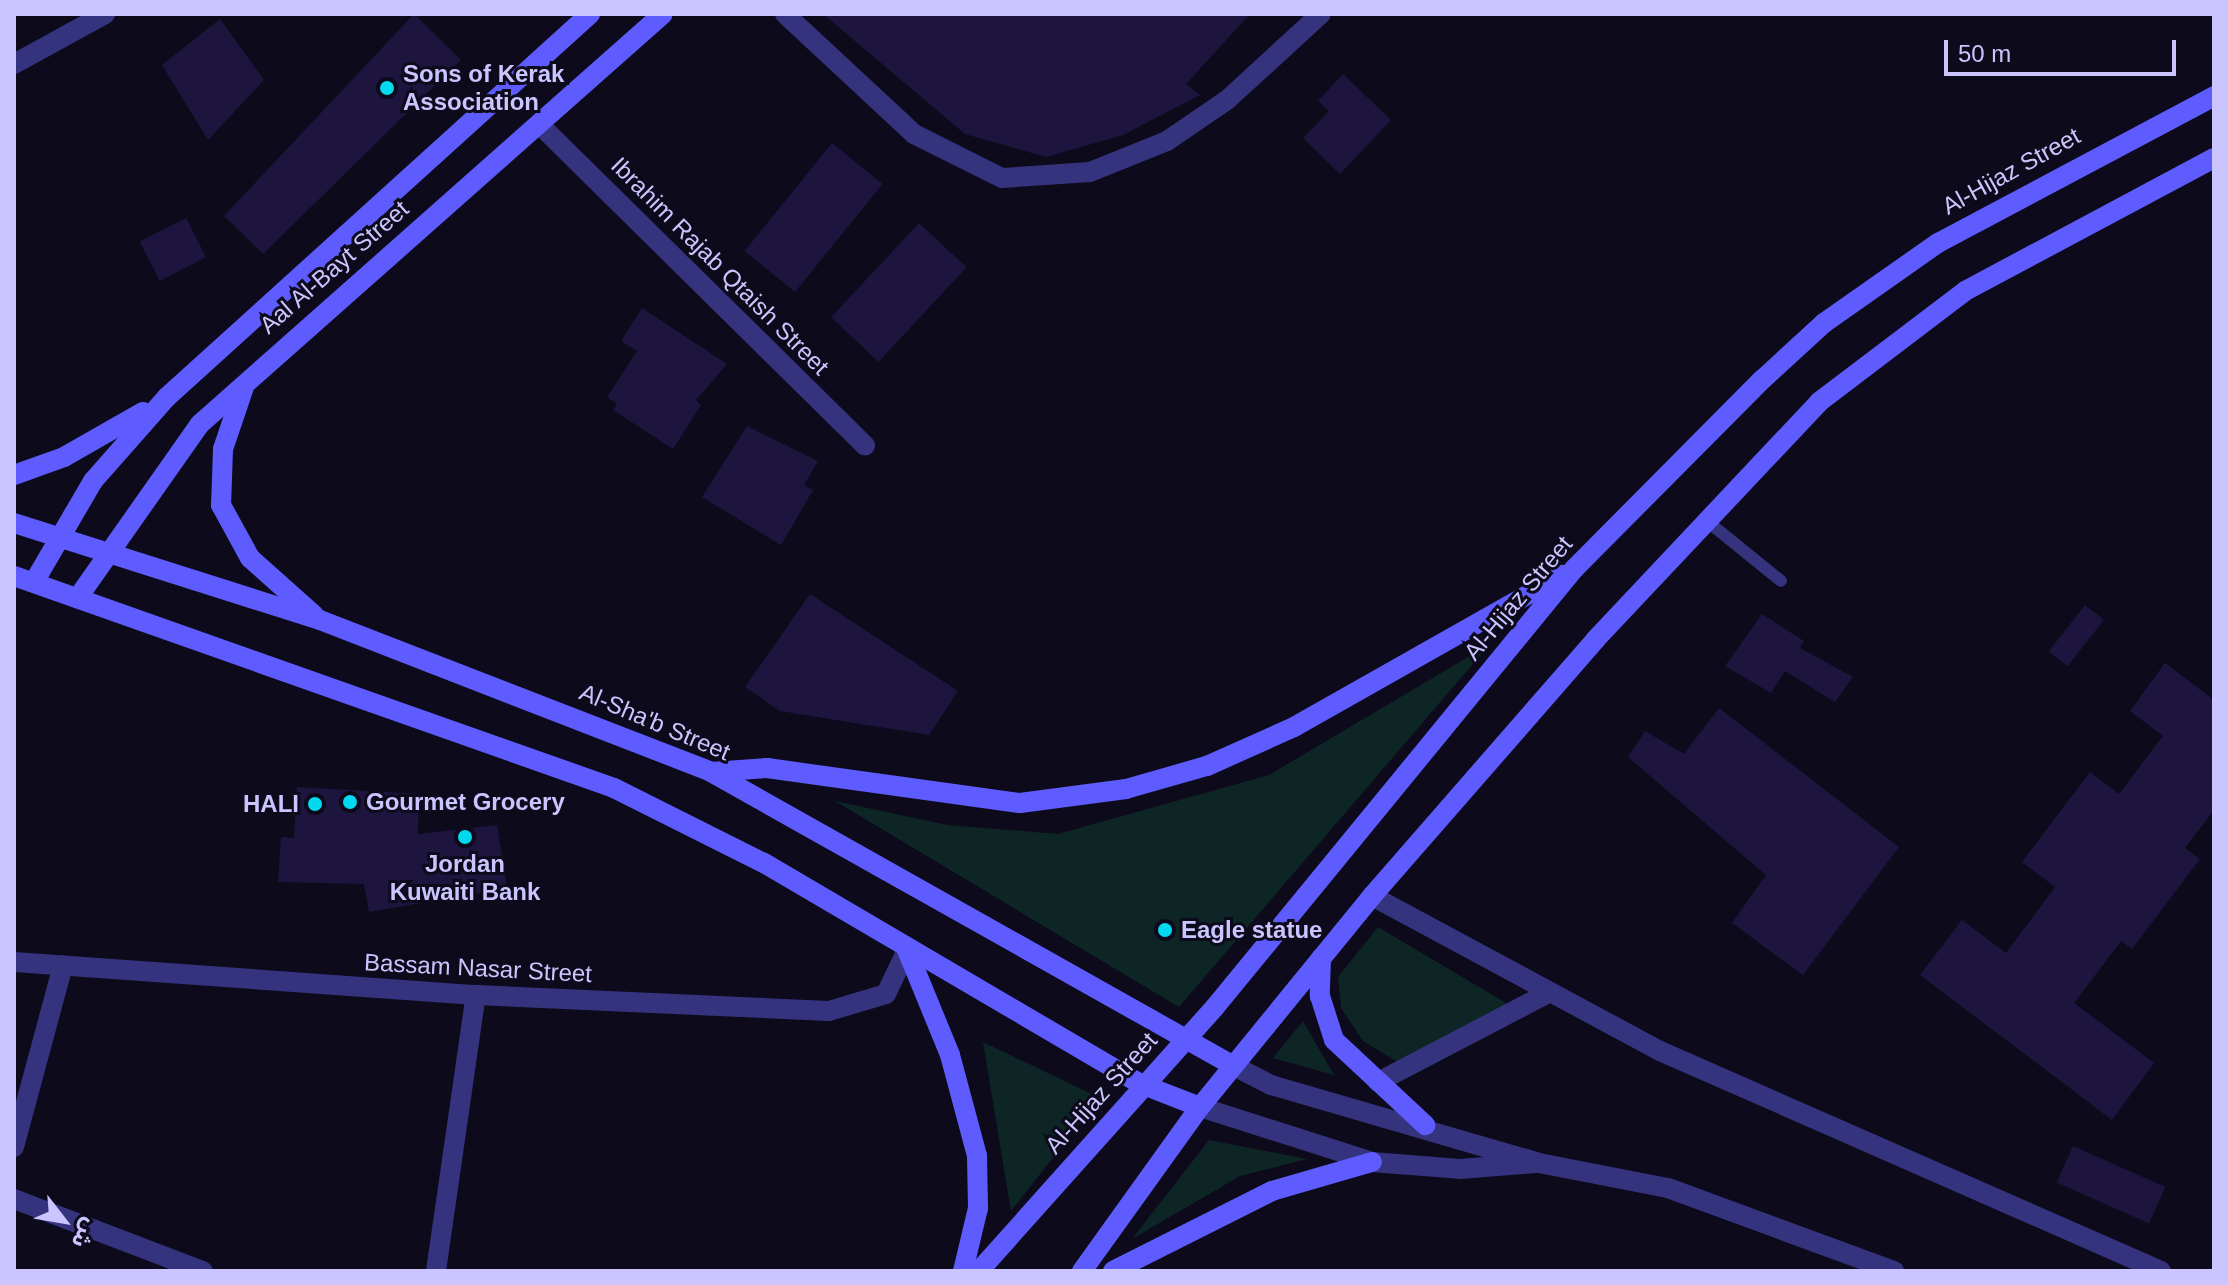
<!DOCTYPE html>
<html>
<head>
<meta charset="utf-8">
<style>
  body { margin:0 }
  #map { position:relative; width:2228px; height:1285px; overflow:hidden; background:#0d0a1c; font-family:Arial,"Noto Sans Arabic",sans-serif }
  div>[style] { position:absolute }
  .green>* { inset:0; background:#0d2625 }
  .building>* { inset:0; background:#1d153e; transform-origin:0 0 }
  .lane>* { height:12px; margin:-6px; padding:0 6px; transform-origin:6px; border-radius:6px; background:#35337d }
  .street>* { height:20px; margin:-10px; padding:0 10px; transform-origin:10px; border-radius:10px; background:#35337d }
  .secondary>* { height:20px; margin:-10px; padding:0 10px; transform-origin:10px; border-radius:10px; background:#5f5cff }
  .dots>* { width:22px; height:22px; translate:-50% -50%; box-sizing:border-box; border:4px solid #0d0a1c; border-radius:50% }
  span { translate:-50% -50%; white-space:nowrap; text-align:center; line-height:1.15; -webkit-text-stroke:6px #0d0a1c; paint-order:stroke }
  .poi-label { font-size:24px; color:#cbc5ff; font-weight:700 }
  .left { translate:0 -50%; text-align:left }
  .right { translate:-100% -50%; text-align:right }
  .street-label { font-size:24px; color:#cbc5ff }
  .frame { position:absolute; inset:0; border:16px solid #cbc5ff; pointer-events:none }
  .north { position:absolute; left:24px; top:1181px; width:80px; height:80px; -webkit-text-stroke:6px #0d0a1c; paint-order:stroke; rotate:121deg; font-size:22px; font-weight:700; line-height:32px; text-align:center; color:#cbc5ff }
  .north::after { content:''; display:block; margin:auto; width:28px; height:36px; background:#cbc5ff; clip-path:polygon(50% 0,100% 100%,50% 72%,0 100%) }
  .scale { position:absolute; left:1944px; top:40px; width:232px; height:36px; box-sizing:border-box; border:4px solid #cbc5ff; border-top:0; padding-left:10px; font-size:24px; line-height:28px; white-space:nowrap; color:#cbc5ff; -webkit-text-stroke:6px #0d0a1c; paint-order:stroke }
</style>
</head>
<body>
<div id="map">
  <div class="green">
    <i style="clip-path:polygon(1490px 644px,1179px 1007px,835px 801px,947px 825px,1058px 834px,1269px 775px)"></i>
    <i style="clip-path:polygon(1378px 927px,1511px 1006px,1399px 1063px,1363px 1041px,1341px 1008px,1338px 977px)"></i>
    <i style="clip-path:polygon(1303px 1021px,1334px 1075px,1273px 1058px)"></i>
    <i style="clip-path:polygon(983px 1042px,1100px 1098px,1011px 1211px)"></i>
    <i style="clip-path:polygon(1209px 1140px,1307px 1159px,1240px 1176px,1132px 1239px)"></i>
  </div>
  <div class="building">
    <i style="clip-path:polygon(414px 14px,461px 60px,263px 254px,224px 216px)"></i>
    <i style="clip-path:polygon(823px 14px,1250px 14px,1186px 84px,1200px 95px,1123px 135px,1046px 157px,965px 134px)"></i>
    <i style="clip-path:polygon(220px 19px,264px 80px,208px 140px,162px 65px)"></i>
    <i style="clip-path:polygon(1343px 74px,1391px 120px,1340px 174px,1303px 138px,1329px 111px,1318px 101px)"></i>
    <i style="left:832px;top:143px;width:65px;height:139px;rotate:39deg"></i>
    <i style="left:186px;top:218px;width:44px;height:52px;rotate:63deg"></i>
    <i style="left:919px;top:223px;width:65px;height:129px;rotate:43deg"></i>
    <i style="clip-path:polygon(642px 308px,727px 364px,696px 400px,701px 405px,673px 449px,613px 410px,617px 404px,607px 397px,637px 351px,621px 341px)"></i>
    <i style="clip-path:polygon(747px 426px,818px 461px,804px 485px,813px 490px,781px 545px,702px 497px)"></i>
    <i style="clip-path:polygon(810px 594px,958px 691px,929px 735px,780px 711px,745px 687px)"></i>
    <i style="left:2085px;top:605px;width:24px;height:59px;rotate:38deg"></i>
    <i style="clip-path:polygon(1762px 614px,1804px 641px,1800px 648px,1853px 677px,1835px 702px,1785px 671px,1771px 693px,1725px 666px)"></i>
    <i style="clip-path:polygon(2165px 663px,2214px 700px,2214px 810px,2185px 848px,2200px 859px,2132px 949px,2121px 941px,2074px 1003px,2154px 1063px,2112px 1120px,1920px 975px,1962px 920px,2006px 953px,2055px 887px,2022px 862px,2090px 772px,2119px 794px,2163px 736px,2130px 711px)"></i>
    <i style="clip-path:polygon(1719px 708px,1899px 847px,1803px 975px,1732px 923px,1766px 875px,1628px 757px,1645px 731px,1684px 754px)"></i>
    <i style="clip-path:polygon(297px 787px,419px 794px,418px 834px,497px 825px,507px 888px,369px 912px,364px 884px,278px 882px,281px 837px,294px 838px)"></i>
    <i style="left:2073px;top:1146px;width:101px;height:40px;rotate:24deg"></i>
  </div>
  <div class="lane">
    <i style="left:1707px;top:521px;width:95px;rotate:39deg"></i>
  </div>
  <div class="street">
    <i style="left:785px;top:14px;width:176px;rotate:42.9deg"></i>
    <i style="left:914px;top:134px;width:98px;rotate:26.6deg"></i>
    <i style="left:1002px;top:178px;width:88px;rotate:-3.9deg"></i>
    <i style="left:1090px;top:172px;width:83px;rotate:-21.9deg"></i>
    <i style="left:1167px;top:141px;width:73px;rotate:-34.3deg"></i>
    <i style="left:1227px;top:100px;width:127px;rotate:-42.5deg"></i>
    <i style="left:14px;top:64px;width:104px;rotate:-28.8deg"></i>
    <i style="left:539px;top:124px;width:458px;rotate:44.6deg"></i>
    <i style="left:1372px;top:896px;width:327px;rotate:28.3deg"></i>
    <i style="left:1660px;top:1051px;width:547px;rotate:23.71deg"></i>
    <i style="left:14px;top:962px;width:463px;rotate:4.1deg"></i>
    <i style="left:476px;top:995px;width:353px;rotate:2.6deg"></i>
    <i style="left:829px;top:1011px;width:59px;rotate:-16.6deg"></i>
    <i style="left:886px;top:994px;width:49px;rotate:-64.5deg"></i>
    <i style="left:1232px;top:1065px;width:44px;rotate:27.1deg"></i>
    <i style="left:1271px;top:1085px;width:279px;rotate:16.2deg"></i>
    <i style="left:1539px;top:1163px;width:131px;rotate:11deg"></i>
    <i style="left:1668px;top:1188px;width:241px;rotate:20.2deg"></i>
    <i style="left:1378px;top:1082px;width:194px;rotate:-27.6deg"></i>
    <i style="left:1200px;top:1107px;width:181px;rotate:17.7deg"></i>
    <i style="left:1372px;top:1162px;width:88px;rotate:4.5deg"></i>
    <i style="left:1460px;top:1169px;width:75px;rotate:-4.6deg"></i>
    <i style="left:14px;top:1147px;width:188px;rotate:-74.9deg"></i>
    <i style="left:14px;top:1199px;width:202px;rotate:20.9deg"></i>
    <i style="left:436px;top:1271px;width:279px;rotate:-81.8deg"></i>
  </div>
  <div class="secondary">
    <i style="left:244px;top:387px;width:65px;rotate:108.7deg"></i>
    <i style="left:223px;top:449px;width:56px;rotate:92deg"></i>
    <i style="left:221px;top:505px;width:60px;rotate:61.3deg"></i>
    <i style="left:250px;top:558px;width:86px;rotate:41.7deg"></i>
    <i style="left:14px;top:475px;width:53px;rotate:-19.8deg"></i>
    <i style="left:64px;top:457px;width:91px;rotate:-29.7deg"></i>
    <i style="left:14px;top:523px;width:321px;rotate:17.6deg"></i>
    <i style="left:320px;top:620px;width:420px;rotate:21.2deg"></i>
    <i style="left:711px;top:772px;width:598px;rotate:29.35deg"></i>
    <i style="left:14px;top:576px;width:636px;rotate:19.46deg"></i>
    <i style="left:614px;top:788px;width:168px;rotate:26.6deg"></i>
    <i style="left:764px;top:863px;width:437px;rotate:30.4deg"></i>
    <i style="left:1141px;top:1084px;width:63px;rotate:21.3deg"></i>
    <i style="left:34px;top:582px;width:117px;rotate:-59.7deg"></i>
    <i style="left:93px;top:481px;width:112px;rotate:-48.6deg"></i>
    <i style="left:167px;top:397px;width:571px;rotate:-42.16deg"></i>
    <i style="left:79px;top:596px;width:210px;rotate:-54.9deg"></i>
    <i style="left:200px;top:424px;width:618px;rotate:-41.53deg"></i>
    <i style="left:711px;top:772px;width:56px;rotate:-4.1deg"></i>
    <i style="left:767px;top:768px;width:255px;rotate:7.9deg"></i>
    <i style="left:1020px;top:803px;width:107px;rotate:-7.5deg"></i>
    <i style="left:1126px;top:789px;width:84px;rotate:-15.9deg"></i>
    <i style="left:1207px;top:766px;width:95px;rotate:-24.1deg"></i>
    <i style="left:1294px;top:727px;width:309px;rotate:-29.5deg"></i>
    <i style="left:907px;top:950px;width:113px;rotate:67.7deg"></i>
    <i style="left:950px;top:1055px;width:105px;rotate:75deg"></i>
    <i style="left:977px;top:1156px;width:52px;rotate:88.9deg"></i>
    <i style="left:978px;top:1208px;width:65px;rotate:103.4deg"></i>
    <i style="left:1321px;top:958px;width:38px;rotate:92deg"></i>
    <i style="left:1320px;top:996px;width:46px;rotate:72.3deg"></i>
    <i style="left:1334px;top:1040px;width:125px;rotate:43deg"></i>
    <i style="left:979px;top:1271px;width:354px;rotate:-48.2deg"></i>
    <i style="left:1215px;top:1007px;width:566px;rotate:-50.66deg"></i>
    <i style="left:1574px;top:569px;width:268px;rotate:-45.2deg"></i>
    <i style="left:1763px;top:379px;width:83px;rotate:-42.6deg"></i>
    <i style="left:1824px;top:323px;width:139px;rotate:-35.1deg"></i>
    <i style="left:1938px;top:243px;width:313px;rotate:-28deg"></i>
    <i style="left:1082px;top:1271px;width:202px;rotate:-54.3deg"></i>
    <i style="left:1200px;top:1107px;width:272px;rotate:-50.8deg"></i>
    <i style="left:1372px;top:896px;width:340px;rotate:-48.9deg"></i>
    <i style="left:1595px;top:640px;width:327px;rotate:-46.7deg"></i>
    <i style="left:1819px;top:402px;width:183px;rotate:-37.2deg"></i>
    <i style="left:1965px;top:291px;width:282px;rotate:-28.1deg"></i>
    <i style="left:1113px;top:1271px;width:178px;rotate:-26.7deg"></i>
    <i style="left:1272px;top:1191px;width:104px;rotate:-16.2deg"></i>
  </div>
  <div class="dots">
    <i style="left:387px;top:88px;background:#00d9f0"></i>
    <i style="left:350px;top:802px;background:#00d9f0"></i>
    <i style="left:315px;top:804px;background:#00d9f0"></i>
    <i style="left:465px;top:837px;background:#00d9f0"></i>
    <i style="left:1165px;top:930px;background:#00d9f0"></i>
  </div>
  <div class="poi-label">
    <span class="left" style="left:403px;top:88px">Sons of Kerak<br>Association</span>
    <span class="left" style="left:366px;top:802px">Gourmet Grocery</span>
    <span class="right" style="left:299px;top:804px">HALI</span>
    <span style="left:465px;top:878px">Jordan<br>Kuwaiti Bank</span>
    <span class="left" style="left:1181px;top:930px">Eagle statue</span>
  </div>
  <div class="street-label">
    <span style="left:2011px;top:171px;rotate:-29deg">Al-Hijaz Street</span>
    <span style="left:720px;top:266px;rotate:45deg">Ibrahim Rajab Qtaish Street</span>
    <span style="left:334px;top:267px;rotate:-41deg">Aal Al-Bayt Street</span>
    <span style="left:1518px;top:598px;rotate:-50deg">Al-Hijaz Street</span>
    <span style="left:655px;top:722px;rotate:23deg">Al-Sha'b Street</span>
    <span style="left:478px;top:968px;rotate:3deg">Bassam Nasar Street</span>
    <span style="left:1101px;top:1093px;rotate:-48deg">Al-Hijaz Street</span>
  </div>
  <div class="frame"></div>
  <div class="north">ش</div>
  <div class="scale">50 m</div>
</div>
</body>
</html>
